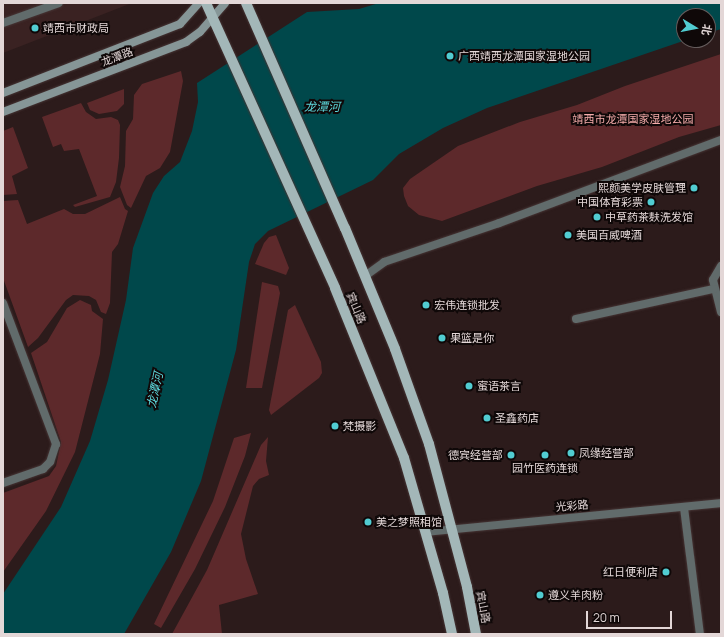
<!DOCTYPE html>
<html>
<head>
<meta charset="utf-8">
<style>
  body { margin:0 }
  #map { position:relative; width:724px; height:637px; overflow:hidden; background:#2c1b1b; font-family:Manrope,"Noto Sans SC",sans-serif }
  div>[style] { position:absolute }
  .built>* { inset:0; background:#3a2222 }
  .green>* { inset:0; background:#5d292b }
  .water>* { inset:0; background:#00484b }
  .roads { filter:drop-shadow(0 0 1px #463535) drop-shadow(0 0 1px #463535) }
  .service>* { height:8px; margin:-4px; padding:0 4px; transform-origin:4px; border-radius:4px; background:#616b6b }
  .minor>* { height:8px; margin:-4px; padding:0 4px; transform-origin:4px; border-radius:4px; background:#616b6b }
  .tertiary>* { height:8px; margin:-4px; padding:0 4px; transform-origin:4px; border-radius:4px; background:#616b6b }
  .secondary>* { height:8px; margin:-4px; padding:0 4px; transform-origin:4px; border-radius:4px; background:#869697 }
  .primary>* { height:10px; margin:-5px; padding:0 5px; transform-origin:5px; border-radius:5px; background:#a3b7b8 }
  .dots>* { width:11px; height:11px; translate:-50% -50%; box-sizing:border-box; border:2px solid #0f0808; border-radius:50% }
  span { translate:-50% -50%; white-space:nowrap; text-align:center; line-height:1.15; -webkit-text-stroke:4px #0f0808; paint-order:stroke }
  .poi-label { font-size:11px; color:#e3d7d7 }
  .left { translate:0 -50%; text-align:left }
  .right { translate:-100% -50%; text-align:right }
  .street-label { font-size:11px; color:#e3d7d7 }
  .park-label { font-size:11px; color:#f6adac }
  .water-label { font-size:12px; color:#5dd7db; font-style:italic }
  .frame { position:absolute; inset:0; border:4px solid #e3d7d7; pointer-events:none }
  .north { position:absolute; left:676px; top:8px; width:40px; height:40px; box-sizing:border-box; background:#0f0808; border:1px solid #645b5b; border-radius:50%; rotate:100deg; font-size:11px; font-weight:700; line-height:16px; text-align:center; color:#e3d7d7 }
  .north::after { content:''; display:block; margin:auto; width:14px; height:18px; background:#51ccd1; clip-path:polygon(50% 0,100% 100%,50% 72%,0 100%) }
  .scale { position:absolute; left:586px; top:611px; width:86px; height:18px; box-sizing:border-box; border:2px solid #e3d7d7; border-top:0; padding-left:5px; font-size:12px; line-height:14px; white-space:nowrap; color:#e3d7d7; -webkit-text-stroke:3px #0f0808; paint-order:stroke }
</style>
</head>
<body>
<div id="map">
  <div class="built">
    <i style="clip-path:polygon(3px 3px,132px 3px,3px 53px)"></i>
  </div>
  <div class="green">
    <i style="clip-path:polygon(721px 54px,721px 125px,679px 137px,602px 167px,537px 186px,442px 221px,419px 215px,408px 206px,404px 196px,403px 188px,410px 179px,458px 146px,520px 122px,577px 105px,625px 86px)"></i>
    <i style="clip-path:polygon(181px 71px,183px 81px,170px 152px,160px 168px,146px 176px,131px 208px,127px 205px,120px 187px,125px 166px,126px 131px,133px 119px,134px 95px,142px 84px)"></i>
    <i style="clip-path:polygon(124px 89px,124px 104px,117px 111px,99px 114px,90px 110px,87px 103px)"></i>
    <i style="clip-path:polygon(81px 103px,86px 112px,96px 119px,111px 117px,118px 120px,120px 125px,119px 158px,116px 182px,110px 197px,75px 207px,73px 205px,97px 196px,79px 149px,64px 151px,61px 144px,53px 147px,42px 117px)"></i>
    <i style="clip-path:polygon(13px 127px,28px 168px,12px 176px,17px 194px,3px 195px,3px 131px)"></i>
    <i style="clip-path:polygon(120px 197px,125px 209px,128px 211px,118px 244px,112px 252px,110px 303px,106px 314px,101px 312px,96px 300px,89px 296px,73px 295px,66px 300px,38px 338px,28px 347px,3px 278px,3px 201px,18px 200px,27px 224px,64px 209px,73px 214px,85px 214px)"></i>
    <i style="clip-path:polygon(276px 235px,289px 268px,286px 275px,255px 264px,264px 243px,269px 237px)"></i>
    <i style="clip-path:polygon(262px 282px,278px 286px,280px 293px,262px 388px,246px 388px)"></i>
    <i style="clip-path:polygon(80px 300px,91px 305px,92px 311px,103px 319px,100px 354px,75px 452px,46px 511px,3px 572px,3px 493px,49px 476px,56px 466px,61px 442px,31px 353px,47px 342px,67px 308px)"></i>
    <i style="clip-path:polygon(295px 305px,321px 362px,322px 373px,319px 378px,271px 415px,269px 410px,288px 310px)"></i>
    <i style="clip-path:polygon(251px 433px,245px 456px,225px 507px,195px 569px,161px 628px,154px 624px,213px 501px,234px 438px)"></i>
    <i style="clip-path:polygon(268px 437px,266px 461px,269px 475px,259px 479px,253px 486px,241px 534px,246px 559px,258px 594px,219px 605px,222px 634px,172px 634px,207px 570px,261px 445px)"></i>
  </div>
  <div class="water">
    <i style="clip-path:polygon(379px 3px,721px 3px,721px 29px,708px 33px,708px 16px,684px 16px,686px 40px,487px 108px,443px 128px,399px 154px,373px 180px,268px 231px,255px 244px,249px 262px,236px 350px,201px 481px,171px 552px,124px 634px,3px 634px,3px 594px,61px 507px,90px 441px,108px 380px,126px 300px,133px 248px,153px 193px,164px 176px,180px 162px,192px 131px,198px 102px,197px 83px,307px 12px,359px 9px)"></i>
  </div>
  <div class="roads">
    <div class="service">
      <i style="left:3px;top:23px;width:59px;rotate:-19.7deg"></i>
      <i style="left:721px;top:266px;width:16px;rotate:120deg"></i>
      <i style="left:713px;top:280px;width:33px;rotate:76deg"></i>
      <i style="left:576px;top:319px;width:141px;rotate:-12.3deg"></i>
    </div>
    <div class="minor">
      <i style="left:365px;top:276px;width:24px;rotate:-36deg"></i>
      <i style="left:384px;top:262px;width:121px;rotate:-18.7deg"></i>
      <i style="left:499px;top:223px;width:237px;rotate:-20.5deg"></i>
      <i style="left:3px;top:303px;width:151px;rotate:69.4deg"></i>
      <i style="left:56px;top:444px;width:19px;rotate:108deg"></i>
      <i style="left:50px;top:462px;width:10px;rotate:135deg"></i>
      <i style="left:43px;top:469px;width:42px;rotate:160.7deg"></i>
      <i style="left:684px;top:508px;width:127px;rotate:82.8deg"></i>
    </div>
    <div class="tertiary">
      <i style="left:426px;top:532px;width:296px;rotate:-5.6deg"></i>
    </div>
    <div class="secondary">
      <i style="left:3px;top:93px;width:190px;rotate:-21.3deg"></i>
      <i style="left:180px;top:24px;width:28px;rotate:-48deg"></i>
      <i style="left:3px;top:112px;width:196px;rotate:-20.9deg"></i>
      <i style="left:186px;top:42px;width:17px;rotate:-36deg"></i>
      <i style="left:200px;top:32px;width:38px;rotate:-49deg"></i>
    </div>
    <div class="primary">
      <i style="left:206px;top:3px;width:313px;rotate:65.6deg"></i>
      <i style="left:335px;top:288px;width:183px;rotate:67.9deg"></i>
      <i style="left:404px;top:458px;width:141px;rotate:73.9deg"></i>
      <i style="left:443px;top:593px;width:42px;rotate:77.6deg"></i>
      <i style="left:246px;top:3px;width:246px;rotate:66.3deg"></i>
      <i style="left:345px;top:228px;width:131px;rotate:67.5deg"></i>
      <i style="left:395px;top:349px;width:101px;rotate:70.3deg"></i>
      <i style="left:429px;top:444px;width:148px;rotate:75.1deg"></i>
      <i style="left:467px;top:587px;width:48px;rotate:79.2deg"></i>
    </div>
  </div>
  <div class="dots">
    <i style="left:35px;top:28px;background:#51ccd1"></i>
    <i style="left:450px;top:56px;background:#51ccd1"></i>
    <i style="left:694px;top:188px;background:#51ccd1"></i>
    <i style="left:651px;top:202px;background:#51ccd1"></i>
    <i style="left:597px;top:217px;background:#51ccd1"></i>
    <i style="left:568px;top:235px;background:#51ccd1"></i>
    <i style="left:426px;top:305px;background:#51ccd1"></i>
    <i style="left:442px;top:338px;background:#51ccd1"></i>
    <i style="left:469px;top:386px;background:#51ccd1"></i>
    <i style="left:487px;top:418px;background:#51ccd1"></i>
    <i style="left:335px;top:426px;background:#51ccd1"></i>
    <i style="left:571px;top:453px;background:#51ccd1"></i>
    <i style="left:511px;top:455px;background:#51ccd1"></i>
    <i style="left:545px;top:455px;background:#51ccd1"></i>
    <i style="left:368px;top:522px;background:#51ccd1"></i>
    <i style="left:666px;top:572px;background:#51ccd1"></i>
    <i style="left:540px;top:595px;background:#51ccd1"></i>
  </div>
  <div class="poi-label">
    <span class="left" style="left:43px;top:28px">靖西市财政局</span>
    <span class="left" style="left:458px;top:56px">广西靖西龙潭国家湿地公园</span>
    <span class="right" style="left:686px;top:188px">熙颜美学皮肤管理</span>
    <span class="right" style="left:643px;top:202px">中国体育彩票</span>
    <span class="left" style="left:605px;top:217px">中草药茶麸洗发馆</span>
    <span class="left" style="left:576px;top:235px">美国百威啤酒</span>
    <span class="left" style="left:434px;top:305px">宏伟连锁批发</span>
    <span class="left" style="left:450px;top:338px">果篮是你</span>
    <span class="left" style="left:477px;top:386px">蜜语茶言</span>
    <span class="left" style="left:495px;top:418px">圣鑫药店</span>
    <span class="left" style="left:343px;top:426px">梵摄影</span>
    <span class="left" style="left:579px;top:453px">凤缘经营部</span>
    <span class="right" style="left:503px;top:455px">德宾经营部</span>
    <span style="left:545px;top:468px">园竹医药连锁</span>
    <span class="left" style="left:376px;top:522px">美之梦照相馆</span>
    <span class="right" style="left:658px;top:572px">红日便利店</span>
    <span class="left" style="left:548px;top:595px">遵义羊肉粉</span>
  </div>
  <div class="street-label">
    <span style="left:117px;top:57px;rotate:-21deg">龙潭路</span>
    <span style="left:356px;top:308px;rotate:67deg">宾山路</span>
    <span style="left:572px;top:506px;rotate:-5deg">光彩路</span>
    <span style="left:483px;top:607px;rotate:79deg">宾山路</span>
  </div>
  <div class="park-label">
    <span style="left:633px;top:119px">靖西市龙潭国家湿地公园</span>
  </div>
  <div class="water-label">
    <span style="left:322px;top:107px">龙潭河</span>
    <span style="left:155px;top:390px;rotate:-78deg">龙潭河</span>
  </div>
  <div class="frame"></div>
  <div class="north">北</div>
  <div class="scale">20 m</div>
</div>
</body>
</html>
